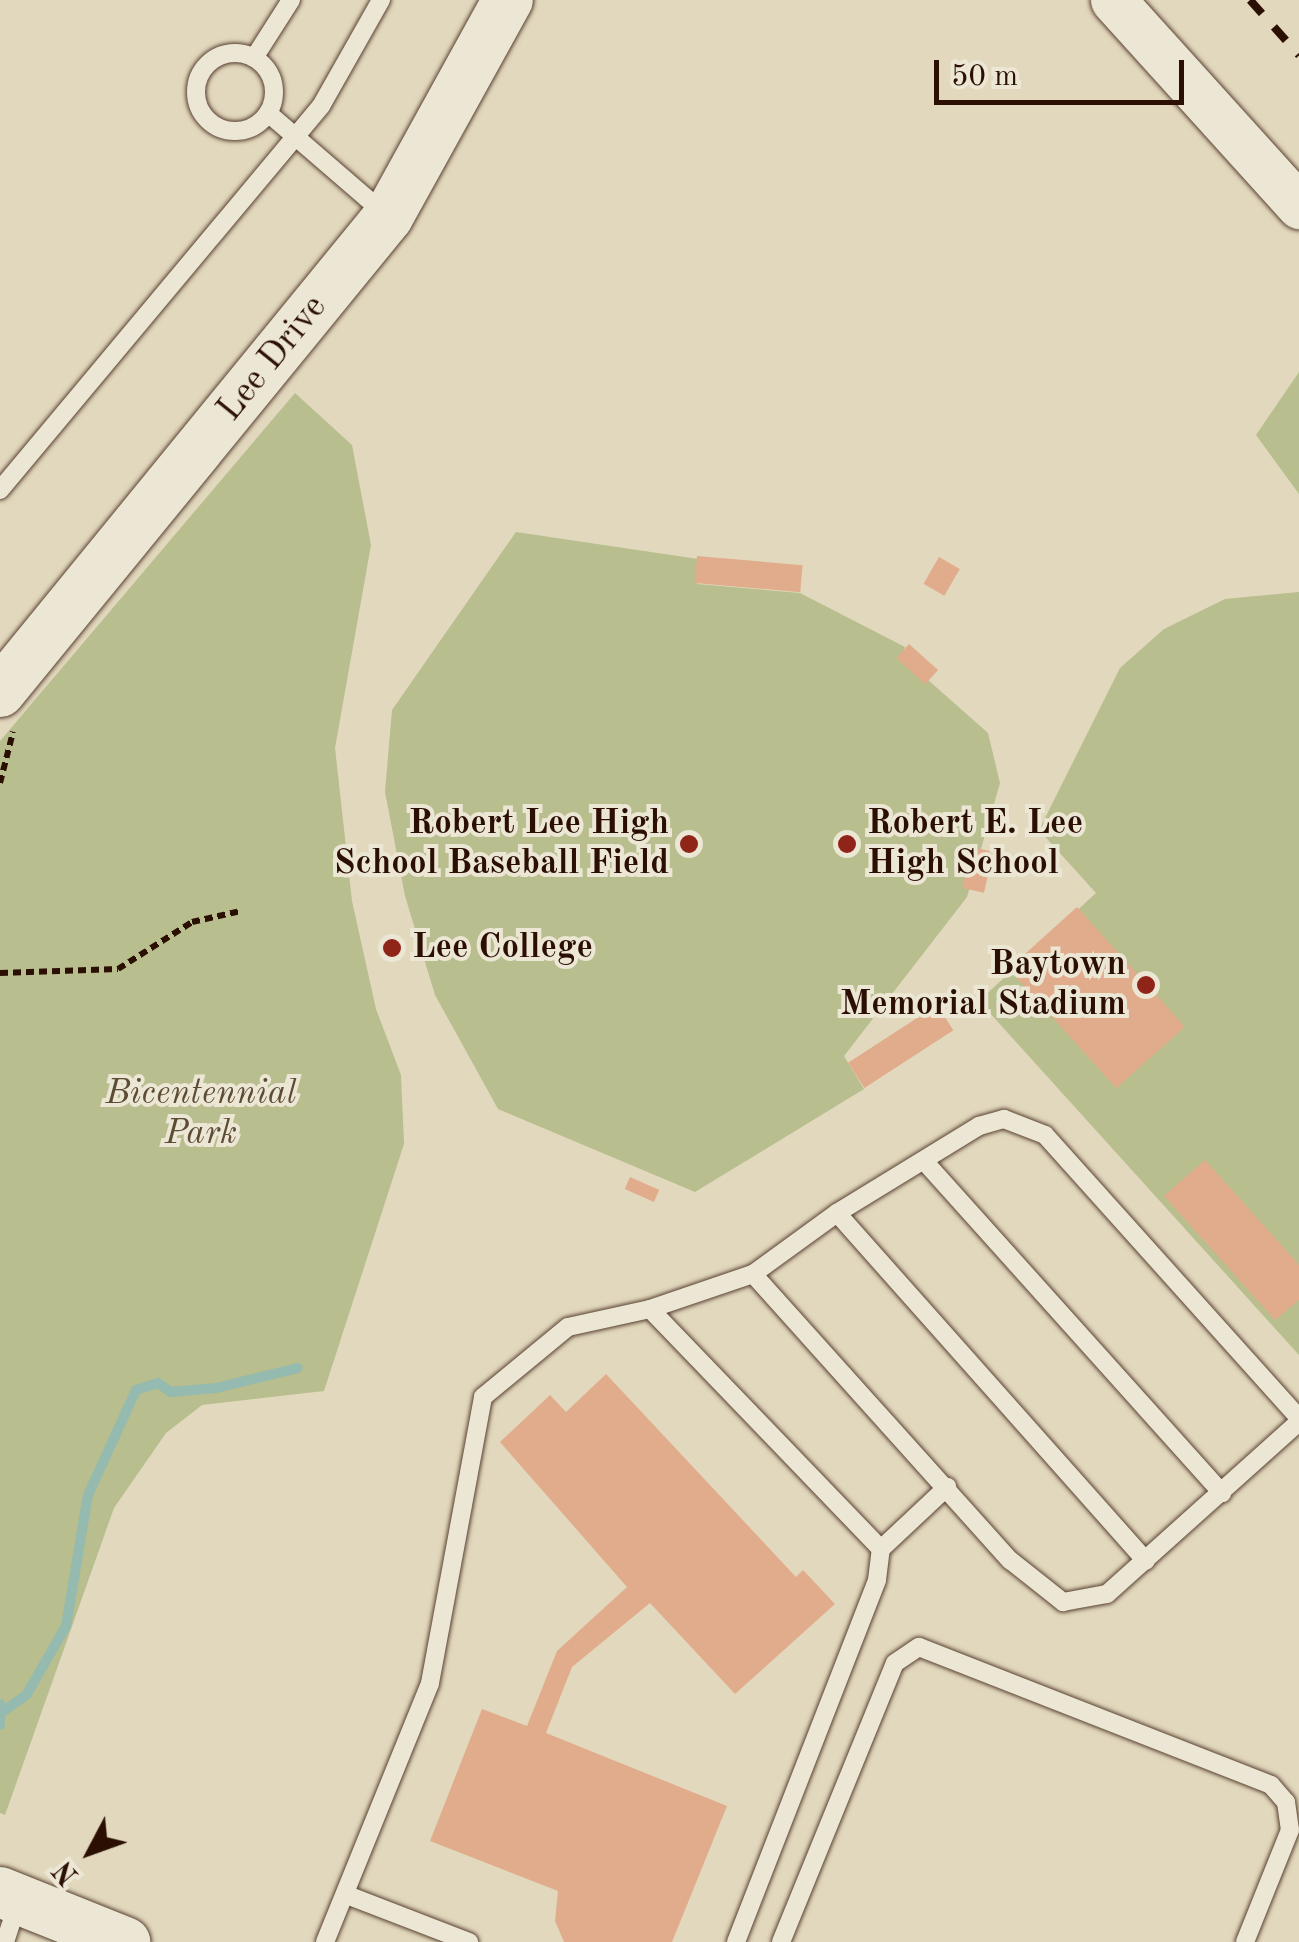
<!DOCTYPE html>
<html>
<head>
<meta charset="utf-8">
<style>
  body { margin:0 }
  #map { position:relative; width:1299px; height:1942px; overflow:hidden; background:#e2d8bd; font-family:"Old Standard TT",serif }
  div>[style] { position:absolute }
  .green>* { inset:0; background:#b8be8e }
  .stream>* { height:10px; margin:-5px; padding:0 5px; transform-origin:5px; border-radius:5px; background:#95baaf }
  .building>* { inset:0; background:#e1ac8b; transform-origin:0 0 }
  .path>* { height:6px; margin-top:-3px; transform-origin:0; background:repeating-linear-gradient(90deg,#2b0f03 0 8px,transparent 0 13px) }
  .roads { filter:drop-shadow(0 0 2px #594132) drop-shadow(0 0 2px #594132) }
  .service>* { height:18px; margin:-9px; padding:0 9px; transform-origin:9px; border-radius:9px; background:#ece6d4 }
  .service>.ring { margin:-9px; padding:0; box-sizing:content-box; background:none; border:18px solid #ece6d4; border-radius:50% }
  .tertiary>* { height:45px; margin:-22.5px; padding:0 22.5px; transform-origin:22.5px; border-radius:22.5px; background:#ece6d4 }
  .secondary>* { height:50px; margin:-25px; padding:0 25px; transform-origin:25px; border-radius:25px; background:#ece6d4 }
  .rail>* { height:8px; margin-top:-4px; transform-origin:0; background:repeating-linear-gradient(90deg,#2b0f03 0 18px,transparent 0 36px) }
  .dots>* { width:28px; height:28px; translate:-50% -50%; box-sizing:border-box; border:5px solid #ece6d4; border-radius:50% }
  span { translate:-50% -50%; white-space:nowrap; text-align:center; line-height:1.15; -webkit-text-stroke:8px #ece6d4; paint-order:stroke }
  .street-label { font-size:35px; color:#2b0f03 }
  .poi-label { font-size:35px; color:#2b0f03; font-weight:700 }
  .right { translate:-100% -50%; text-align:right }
  .left { translate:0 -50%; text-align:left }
  .park-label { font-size:35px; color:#5c4c34; font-style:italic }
  .north { position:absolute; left:40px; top:1802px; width:100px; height:100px; -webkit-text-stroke:8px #ece6d4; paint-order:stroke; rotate:229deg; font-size:28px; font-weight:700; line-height:40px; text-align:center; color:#2b0f03 }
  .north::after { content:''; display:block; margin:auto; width:35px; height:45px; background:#2b0f03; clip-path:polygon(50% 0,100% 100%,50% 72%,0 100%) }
  .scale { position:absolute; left:934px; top:60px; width:250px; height:45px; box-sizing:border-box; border:5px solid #2b0f03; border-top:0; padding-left:12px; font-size:30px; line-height:35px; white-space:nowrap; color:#2b0f03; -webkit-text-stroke:8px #ece6d4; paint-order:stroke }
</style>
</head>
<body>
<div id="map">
  <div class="green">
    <i style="clip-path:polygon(1299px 372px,1299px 494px,1256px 435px)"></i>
    <i style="clip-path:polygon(295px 393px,352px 445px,371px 545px,335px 748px,352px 901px,376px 1009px,401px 1075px,404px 1144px,324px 1391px,202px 1405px,166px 1433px,114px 1508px,5px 1815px,0 1813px,0 741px)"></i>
    <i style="clip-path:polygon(516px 532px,698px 559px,697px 584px,800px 593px,905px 647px,901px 656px,988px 733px,1000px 783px,967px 897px,844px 1056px,864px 1089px,695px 1192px,498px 1109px,435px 995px,405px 896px,385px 792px,392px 710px)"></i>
    <i style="clip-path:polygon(1299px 592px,1299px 1355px,979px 1001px,1096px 893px,1039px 830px,1120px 668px,1164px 629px,1225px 599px)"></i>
  </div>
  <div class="stream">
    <i style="left:0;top:1704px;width:21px;rotate:90deg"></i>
    <i style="left:4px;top:1711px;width:29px;rotate:-36deg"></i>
    <i style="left:27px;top:1694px;width:78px;rotate:-60.2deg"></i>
    <i style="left:66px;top:1626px;width:133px;rotate:-80.5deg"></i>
    <i style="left:88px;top:1495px;width:115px;rotate:-65.4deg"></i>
    <i style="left:136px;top:1390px;width:23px;rotate:-18deg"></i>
    <i style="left:158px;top:1383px;width:16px;rotate:35deg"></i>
    <i style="left:171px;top:1392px;width:45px;rotate:-5.1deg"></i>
    <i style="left:216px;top:1388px;width:84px;rotate:-13.7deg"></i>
  </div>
  <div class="building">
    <i style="left:697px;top:556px;width:106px;height:27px;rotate:5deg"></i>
    <i style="left:939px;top:557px;width:24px;height:31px;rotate:30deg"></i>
    <i style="left:909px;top:644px;width:39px;height:19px;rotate:42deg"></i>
    <i style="left:972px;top:847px;width:22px;height:42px;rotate:13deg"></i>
    <i style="left:1077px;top:907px;width:161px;height:92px;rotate:48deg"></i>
    <i style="left:937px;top:1005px;width:30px;height:106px;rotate:57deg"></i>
    <i style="clip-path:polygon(1205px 1160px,1299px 1265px,1299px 1300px,1275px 1320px,1164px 1196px)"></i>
    <i style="left:630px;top:1177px;width:32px;height:13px;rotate:24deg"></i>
    <i style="clip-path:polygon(606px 1374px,796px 1577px,803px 1570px,835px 1604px,735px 1694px,650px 1603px,572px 1667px,546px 1733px,727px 1806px,672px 1942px,564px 1942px,555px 1921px,558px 1891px,430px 1841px,482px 1709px,527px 1726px,557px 1651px,627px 1587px,500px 1442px,550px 1395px,566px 1412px)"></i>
  </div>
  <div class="path">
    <i style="left:0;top:783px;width:53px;rotate:-75.7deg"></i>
    <i style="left:0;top:973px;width:118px;rotate:-1.9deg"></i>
    <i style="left:118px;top:969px;width:88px;rotate:-32.4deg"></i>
    <i style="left:192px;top:922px;width:50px;rotate:-12.7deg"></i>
  </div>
  <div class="roads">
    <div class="service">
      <i class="ring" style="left:196px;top:53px;width:60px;height:60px"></i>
      <i style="left:254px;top:58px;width:69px;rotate:-57.5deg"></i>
      <i style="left:268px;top:113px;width:155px;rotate:40.8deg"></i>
      <i style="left:0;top:490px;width:500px;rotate:-50.11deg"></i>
      <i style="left:321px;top:106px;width:122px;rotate:-60.5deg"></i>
      <i style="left:925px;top:1162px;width:445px;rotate:48.1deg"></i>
      <i style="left:837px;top:1213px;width:465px;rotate:48.4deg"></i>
      <i style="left:753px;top:1274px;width:385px;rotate:48.1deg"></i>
      <i style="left:1010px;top:1560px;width:68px;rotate:38.4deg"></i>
      <i style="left:1063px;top:1602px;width:45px;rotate:-10.3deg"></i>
      <i style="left:1107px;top:1594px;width:258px;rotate:-41.9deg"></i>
      <i style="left:650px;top:1309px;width:333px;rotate:46.1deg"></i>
      <i style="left:347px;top:1895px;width:131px;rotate:21.1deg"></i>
      <i style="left:5px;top:1942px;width:40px;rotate:-72deg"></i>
      <i style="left:325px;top:1942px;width:279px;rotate:-67.9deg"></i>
      <i style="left:430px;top:1683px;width:291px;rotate:-79.5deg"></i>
      <i style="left:483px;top:1397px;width:110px;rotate:-39.5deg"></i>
      <i style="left:568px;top:1327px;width:84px;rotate:-12.4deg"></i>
      <i style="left:650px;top:1309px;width:109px;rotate:-18.8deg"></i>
      <i style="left:753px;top:1274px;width:104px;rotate:-36deg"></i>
      <i style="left:837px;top:1213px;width:167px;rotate:-31.5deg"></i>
      <i style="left:979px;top:1126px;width:26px;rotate:-16deg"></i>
      <i style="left:1004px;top:1119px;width:44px;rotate:21.3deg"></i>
      <i style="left:1045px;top:1135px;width:380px;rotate:48.1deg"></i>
      <i style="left:736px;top:1942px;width:388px;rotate:-68.7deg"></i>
      <i style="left:877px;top:1580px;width:31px;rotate:-83deg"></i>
      <i style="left:881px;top:1549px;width:91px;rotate:-43.2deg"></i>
      <i style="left:781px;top:1942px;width:301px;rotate:-67.8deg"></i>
      <i style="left:895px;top:1663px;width:29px;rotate:-34deg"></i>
      <i style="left:919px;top:1647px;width:378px;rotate:21.4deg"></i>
      <i style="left:1271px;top:1785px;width:23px;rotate:49deg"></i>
      <i style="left:1286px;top:1802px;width:28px;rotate:82deg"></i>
      <i style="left:1290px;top:1830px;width:121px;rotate:111.9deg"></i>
    </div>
    <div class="tertiary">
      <i style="left:1113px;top:0;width:278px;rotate:47.9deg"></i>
    </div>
    <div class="secondary">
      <i style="left:0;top:692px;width:613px;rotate:-50.76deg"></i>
      <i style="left:388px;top:217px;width:248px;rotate:-61.1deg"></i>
      <i style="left:0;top:1892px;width:135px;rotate:21.8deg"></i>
    </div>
  </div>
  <div class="rail">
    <i style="left:1250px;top:0;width:74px;rotate:48.3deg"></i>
  </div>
  <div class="dots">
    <i style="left:689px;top:844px;background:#8f2418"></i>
    <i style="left:847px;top:844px;background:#8f2418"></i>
    <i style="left:392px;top:948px;background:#8f2418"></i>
    <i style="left:1146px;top:985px;background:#8f2418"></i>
  </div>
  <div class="street-label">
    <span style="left:273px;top:359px;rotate:-51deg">Lee Drive</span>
  </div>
  <div class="poi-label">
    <span class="right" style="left:669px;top:844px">Robert Lee High<br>School Baseball Field</span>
    <span class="left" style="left:867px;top:844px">Robert E. Lee<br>High School</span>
    <span class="left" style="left:412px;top:948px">Lee College</span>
    <span class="right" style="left:1126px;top:985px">Baytown<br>Memorial Stadium</span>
  </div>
  <div class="park-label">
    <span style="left:201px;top:1114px">Bicentennial<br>Park</span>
  </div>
  <div class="north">N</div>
  <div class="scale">50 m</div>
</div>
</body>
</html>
